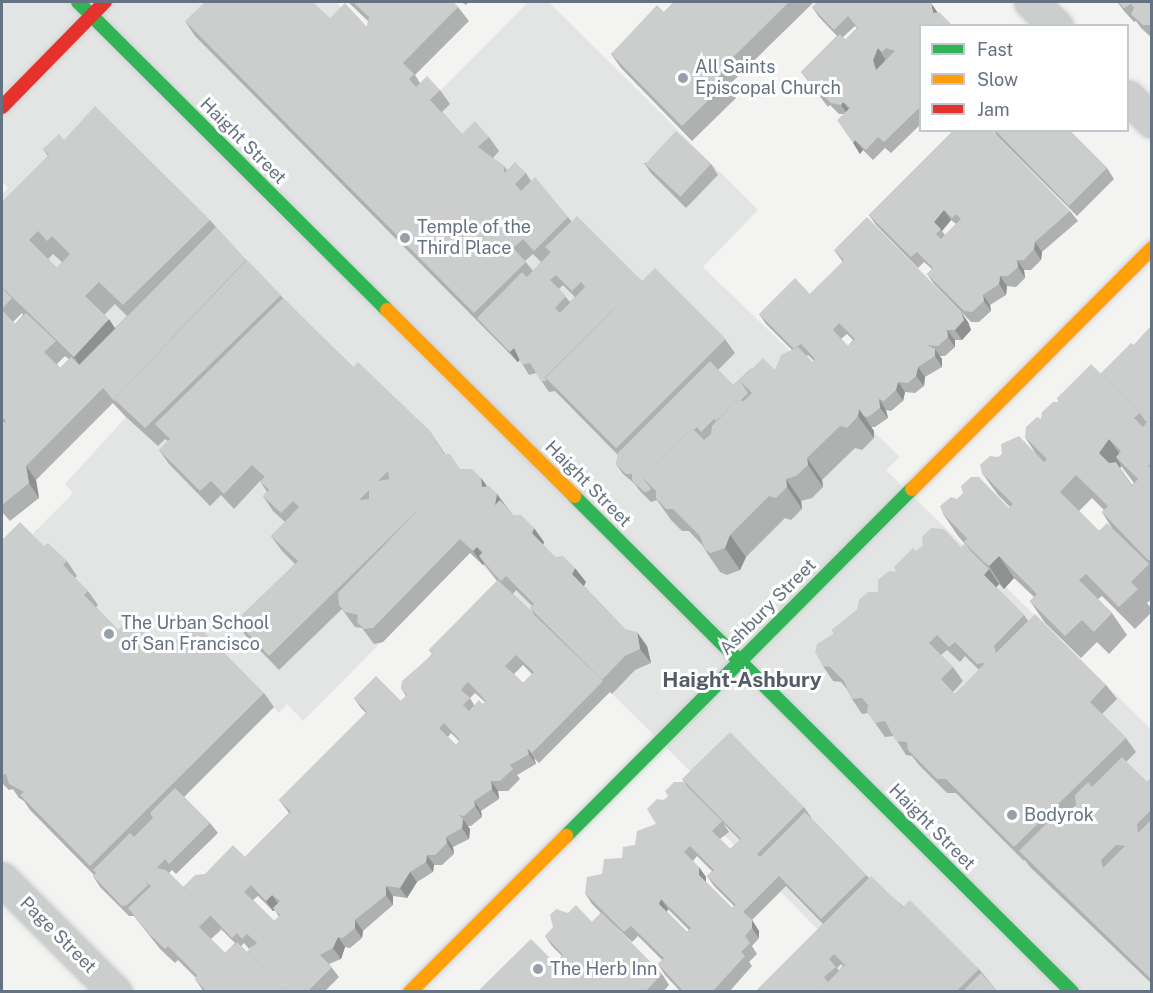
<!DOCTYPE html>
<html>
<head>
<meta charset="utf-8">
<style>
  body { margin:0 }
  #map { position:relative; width:1153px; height:993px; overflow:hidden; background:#f3f4f2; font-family:"Public Sans",sans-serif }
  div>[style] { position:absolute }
  .built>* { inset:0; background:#e3e5e4 }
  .roads { filter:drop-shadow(0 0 2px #cfd0d0) drop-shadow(0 0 2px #cfd0d0) }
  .street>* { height:33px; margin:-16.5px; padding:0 16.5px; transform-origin:16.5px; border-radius:16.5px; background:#cccdcd }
  .fast>* { height:14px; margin:-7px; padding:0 7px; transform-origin:7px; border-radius:7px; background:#30b455 }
  .slow>* { height:14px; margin:-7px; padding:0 7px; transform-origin:7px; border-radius:7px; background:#ff9f0a }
  .jam>* { height:14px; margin:-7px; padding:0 7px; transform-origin:7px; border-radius:7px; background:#e5322d }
  .wall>* { inset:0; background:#afb1b1 }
  .shaded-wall>* { inset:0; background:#8f9090; transform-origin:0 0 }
  .building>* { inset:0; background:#cccece; transform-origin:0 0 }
  .dots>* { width:16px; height:16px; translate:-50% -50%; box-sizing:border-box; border:3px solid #fff; border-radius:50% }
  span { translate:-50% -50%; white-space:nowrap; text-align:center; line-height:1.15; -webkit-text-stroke:6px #fff; paint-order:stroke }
  .poi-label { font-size:18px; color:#657281 }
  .left { translate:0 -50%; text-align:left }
  .street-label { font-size:18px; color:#657281 }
  .quarter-label { font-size:21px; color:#535b66; font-weight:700 }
  .frame { position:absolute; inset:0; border:3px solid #657281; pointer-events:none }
  .legend { position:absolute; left:919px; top:24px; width:210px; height:108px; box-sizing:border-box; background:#fff; border:2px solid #c1c7cd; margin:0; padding:8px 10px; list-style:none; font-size:18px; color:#657281 }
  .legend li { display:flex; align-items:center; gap:12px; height:30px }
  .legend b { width:30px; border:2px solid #c1c7cd }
</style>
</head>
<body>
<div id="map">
  <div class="built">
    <i style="clip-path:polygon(2px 2px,336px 2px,433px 98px,528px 2px,549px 2px,758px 210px,703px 267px,900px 457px,886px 470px,1151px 729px,1151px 991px,779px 991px,829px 941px,679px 789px,693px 774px,470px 553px,303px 721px,287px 704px,279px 713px,274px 708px,100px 880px,2px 779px,2px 565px,73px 493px,65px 484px,126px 417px,2px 294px,2px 194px,8px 188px,2px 181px)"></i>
  </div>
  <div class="roads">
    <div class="street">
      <i style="left:1031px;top:2px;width:35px;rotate:44deg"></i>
      <i style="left:1128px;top:97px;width:34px;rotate:45deg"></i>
      <i style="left:2px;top:879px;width:160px;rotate:45deg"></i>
    </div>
    <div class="fast">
      <i style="left:78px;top:2px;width:436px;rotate:44.9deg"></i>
      <i style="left:574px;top:496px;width:703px;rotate:44.88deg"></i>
      <i style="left:566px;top:836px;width:490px;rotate:-45.1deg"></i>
    </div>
    <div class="slow">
      <i style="left:387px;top:310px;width:264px;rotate:44.8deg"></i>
      <i style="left:912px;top:489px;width:340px;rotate:-45.1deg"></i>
      <i style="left:410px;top:992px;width:221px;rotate:-45deg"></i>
    </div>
    <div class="jam">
      <i style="left:2px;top:107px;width:147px;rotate:-45.6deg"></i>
    </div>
  </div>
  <div class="wall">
    <i style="clip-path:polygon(evenodd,348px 2px,453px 2px,458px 7px,469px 21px,415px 75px,420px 83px,440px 90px,450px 104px,442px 112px,462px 134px,489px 137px,499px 151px,493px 158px,504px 166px,507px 170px,526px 173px,531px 181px,568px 217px,571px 221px,642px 281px,725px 339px,735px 353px,718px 370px,733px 385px,752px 369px,775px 370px,792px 350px,766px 324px,759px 314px,810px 294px,843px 262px,834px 250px,968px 322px,971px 330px,962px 340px,955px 340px,955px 347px,945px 356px,939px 356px,942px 359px,942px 367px,925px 377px,924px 386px,915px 393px,905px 392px,903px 401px,891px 411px,886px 410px,888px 418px,875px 427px,871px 427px,874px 431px,874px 438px,862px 450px,855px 448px,822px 480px,823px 487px,812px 498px,801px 501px,802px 509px,791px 520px,785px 518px,746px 557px,740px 570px,727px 575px,720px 572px,705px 550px,703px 546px,689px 531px,682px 531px,671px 520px,657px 500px,651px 502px,639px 490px,635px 484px,623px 474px,616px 464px,618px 455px,555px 391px,549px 392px,536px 373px,529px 375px,520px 360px,518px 362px,195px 36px,185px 21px,330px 18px,367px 27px,368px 21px,348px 2px,533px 254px,541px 262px,533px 271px,525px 261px,533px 254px,348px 2px,563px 285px,575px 297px,570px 302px,559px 289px,563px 285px,348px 2px,847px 334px,853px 340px,848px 346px,841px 339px,847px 334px,348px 2px,808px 355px,814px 361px,812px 362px,807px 356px,808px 355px)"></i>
    <i style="clip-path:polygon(461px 2px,469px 2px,466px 5px)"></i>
    <i style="clip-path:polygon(674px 2px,814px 2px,727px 87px,736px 98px,692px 141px,621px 68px,611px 54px,664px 12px)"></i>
    <i style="clip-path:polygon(1116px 2px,1152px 2px,1152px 38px,1141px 28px,1136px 21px,1134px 22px,1124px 11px,1118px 3px)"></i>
    <i style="clip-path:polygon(evenodd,812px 7px,921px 26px,921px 124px,891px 153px,885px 148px,873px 160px,863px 150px,860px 154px,843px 114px,839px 114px,830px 105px,828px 107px,801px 72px,837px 36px,819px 17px,812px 7px,855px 26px,857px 28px,845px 40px,843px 37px,855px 26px)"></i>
    <i style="clip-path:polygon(evenodd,954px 130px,1070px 211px,1078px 221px,1042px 252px,1041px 260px,1031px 270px,1024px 270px,1025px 278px,1016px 287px,1007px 286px,1006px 295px,990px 305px,991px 311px,979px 322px,971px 322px,934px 284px,927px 274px,932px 269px,924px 262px,918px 268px,876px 225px,869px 215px,954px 130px,951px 220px,956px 224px,945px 235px,942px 231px,951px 220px)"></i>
    <i style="clip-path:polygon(993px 130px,1069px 130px,1107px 168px,1114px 179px,1077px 216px,997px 136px)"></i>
    <i style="clip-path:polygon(evenodd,64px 140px,210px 220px,216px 227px,246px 260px,283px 298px,353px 367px,429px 430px,445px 454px,460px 469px,481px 478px,487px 486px,497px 494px,513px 515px,544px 542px,543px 545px,555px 557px,586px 582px,584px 586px,625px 629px,647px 646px,651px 663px,635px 670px,612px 694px,610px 692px,539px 763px,534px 758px,536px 764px,517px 775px,520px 779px,508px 791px,498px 791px,499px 799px,481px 811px,482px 817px,471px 826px,467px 826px,470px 829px,469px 839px,453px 847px,454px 854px,442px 865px,434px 865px,433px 872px,417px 882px,407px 898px,393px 896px,393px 905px,363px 931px,362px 938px,350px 948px,345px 947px,341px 959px,329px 964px,339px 977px,324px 992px,204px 992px,195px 979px,196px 978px,178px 960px,175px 963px,160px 949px,134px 916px,129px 916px,100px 887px,93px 876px,94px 875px,30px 810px,24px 801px,19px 798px,13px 789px,9px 790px,3px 784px,2px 781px,2px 540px,44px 546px,67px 561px,77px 576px,75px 578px,88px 591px,98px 605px,96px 607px,118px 630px,164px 653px,264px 693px,274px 707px,184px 797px,210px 823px,218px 833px,176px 874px,172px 870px,169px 873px,183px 887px,205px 874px,245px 857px,289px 813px,279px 800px,366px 713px,361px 708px,354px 698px,401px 701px,406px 696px,401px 688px,432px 654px,429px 650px,497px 581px,484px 564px,483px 565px,470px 553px,383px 642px,374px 644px,362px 628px,355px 627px,342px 609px,279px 670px,246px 636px,236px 621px,295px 564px,282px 551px,271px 536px,285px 522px,273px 511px,263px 496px,267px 492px,260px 481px,234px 509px,221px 495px,210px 506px,169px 464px,159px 450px,168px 441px,165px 439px,158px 446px,126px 417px,113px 403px,36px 480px,39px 498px,10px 521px,2px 512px,2px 426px,4px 423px,2px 421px,2px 202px,48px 156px,43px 149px,64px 140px,53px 254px,62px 262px,57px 268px,48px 259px,53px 254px,64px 140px,115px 304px,127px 316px,115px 328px,104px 315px,115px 304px,64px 140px,22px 313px,23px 315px,15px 324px,13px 322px,22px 313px,64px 140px,65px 356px,69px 359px,60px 368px,57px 364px,65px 356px,64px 140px,516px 590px,532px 606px,530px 608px,534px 614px,513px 594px,516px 590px,64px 140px,523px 665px,532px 674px,523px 683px,514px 674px,523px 665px,64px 140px,475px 693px,485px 702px,483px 704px,474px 705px,470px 698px,475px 693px,64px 140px,451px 733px,459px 741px,456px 745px,448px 737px,451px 733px,64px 140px,258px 896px,273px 911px,275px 910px,279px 917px,274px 921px,253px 900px,258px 896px,64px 140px,220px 928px,235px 943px,225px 953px,211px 939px,221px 930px,220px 928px,64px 140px,244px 943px,249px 949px,255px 944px,247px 952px,241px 946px,244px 943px)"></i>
    <i style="clip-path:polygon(644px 163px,711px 164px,718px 175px,686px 208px,651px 173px)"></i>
    <i style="clip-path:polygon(evenodd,1152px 325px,1152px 599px,1147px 603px,1152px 609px,1152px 612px,1135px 629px,1102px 596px,1098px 599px,1112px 613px,1127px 635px,1109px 654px,1097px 642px,1081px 658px,1045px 623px,1030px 601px,1034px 597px,1014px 578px,1004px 589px,999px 584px,996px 587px,1024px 615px,1028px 621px,1106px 685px,1117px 699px,1102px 714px,1126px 738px,1136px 752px,1126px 762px,1147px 782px,1152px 778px,1152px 984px,1029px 866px,1025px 860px,1024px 861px,956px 793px,947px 793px,918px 764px,912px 756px,906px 755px,894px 736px,885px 737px,868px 713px,862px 714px,852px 699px,847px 689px,841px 682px,833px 681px,823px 666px,834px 633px,832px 630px,857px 610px,878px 592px,916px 551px,961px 547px,969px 549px,958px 536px,943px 514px,957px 499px,1009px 508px,1010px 507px,998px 495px,982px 473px,998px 457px,1036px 454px,1025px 437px,1041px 419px,1059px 402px,1057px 398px,1101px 374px,1134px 345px,1152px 325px,1121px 466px,1134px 483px,1132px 485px,1120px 468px,1121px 466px,1152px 325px,1092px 498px,1104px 510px,1102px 512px,1112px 528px,1099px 531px,1079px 511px,1092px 498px,1152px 325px,947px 650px,960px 662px,965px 656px,979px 670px,955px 694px,953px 692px,963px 681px,953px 667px,941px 655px,947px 650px)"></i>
    <i style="clip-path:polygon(evenodd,682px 779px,804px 807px,811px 817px,811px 818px,869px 878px,979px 969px,998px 992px,755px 992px,823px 924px,786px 886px,752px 920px,759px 931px,759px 938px,752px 946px,757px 954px,749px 962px,752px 966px,729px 992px,681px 992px,665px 975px,658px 964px,662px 960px,638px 936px,632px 942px,607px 918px,662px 974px,669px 985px,663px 992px,477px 992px,555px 963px,562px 956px,552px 946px,545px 936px,592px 922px,601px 913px,592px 904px,585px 893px,602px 874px,622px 858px,656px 824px,664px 800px,688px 788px,682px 779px,723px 823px,740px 840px,730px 849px,720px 839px,729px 832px,723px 823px,682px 779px,697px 856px,712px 871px,707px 876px,714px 886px,734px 906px,732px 908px,706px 882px,706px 877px,693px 861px,697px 856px,682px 779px,668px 909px,689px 930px,687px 932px,667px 912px,668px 909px,682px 779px,841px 964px,843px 966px,839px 971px,837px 968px,841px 964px)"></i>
  </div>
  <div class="shaded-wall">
    <i style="clip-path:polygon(931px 3px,938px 13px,933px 13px)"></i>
    <i style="clip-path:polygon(878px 48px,885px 59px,881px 70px,876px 70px,873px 60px)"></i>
    <i style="clip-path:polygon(843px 102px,851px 112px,848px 115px,841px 105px)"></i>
    <i style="clip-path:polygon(855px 140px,863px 150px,860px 154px,853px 143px)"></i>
    <i style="clip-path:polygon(944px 210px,951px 220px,942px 231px,934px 222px)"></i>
    <i style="clip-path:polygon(1035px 242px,1042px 252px,1041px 260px,1034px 249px)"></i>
    <i style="clip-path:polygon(1017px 260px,1024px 270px,1025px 278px,1018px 267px)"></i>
    <i style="clip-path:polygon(1000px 276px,1007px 286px,1006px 295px,999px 284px)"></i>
    <i style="clip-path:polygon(983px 295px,990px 305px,991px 311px,984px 301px)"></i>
    <i style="clip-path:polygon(961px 312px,968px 322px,971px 330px,962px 340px,955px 330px)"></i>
    <i style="clip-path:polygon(109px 319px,124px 342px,89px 379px,74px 357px)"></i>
    <i style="clip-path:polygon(947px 330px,955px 340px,955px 347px,948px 337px)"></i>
    <i style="left:514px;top:348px;width:13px;height:6px;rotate:51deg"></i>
    <i style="clip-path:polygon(935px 349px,942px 359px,942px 367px,935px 356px)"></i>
    <i style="clip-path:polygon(918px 367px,925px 377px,924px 386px,916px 376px)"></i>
    <i style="clip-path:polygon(898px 382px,905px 392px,903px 401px,896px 390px)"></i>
    <i style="clip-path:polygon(879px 399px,886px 410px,888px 418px,880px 408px)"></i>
    <i style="clip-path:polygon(859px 409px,874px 431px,874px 438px,858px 416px)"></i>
    <i style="clip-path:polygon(1109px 439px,1125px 461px,1116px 457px,1121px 466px,1120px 468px,1147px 508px,1115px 475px,1099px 453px)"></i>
    <i style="clip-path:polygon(807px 458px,822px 480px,823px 487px,808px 465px)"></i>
    <i style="clip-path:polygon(26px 466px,36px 480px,39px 498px,29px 483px)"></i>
    <i style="clip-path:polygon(481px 478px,491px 492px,482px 487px)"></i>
    <i style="clip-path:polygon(786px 479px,801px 501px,802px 509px,787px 487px)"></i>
    <i style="clip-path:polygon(497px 494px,507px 509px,495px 505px)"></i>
    <i style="clip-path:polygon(534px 528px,544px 542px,542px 548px,532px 533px)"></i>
    <i style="clip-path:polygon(730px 535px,746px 557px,740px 570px,725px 548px)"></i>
    <i style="clip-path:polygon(477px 547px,487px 561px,479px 556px,484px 564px,483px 565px,473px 551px)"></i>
    <i style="clip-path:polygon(999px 556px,1014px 578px,1004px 589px,989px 566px)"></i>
    <i style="clip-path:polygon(575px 568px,586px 582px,582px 589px,572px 574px)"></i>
    <i style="clip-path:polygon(989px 569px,999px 584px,994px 590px,984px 575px)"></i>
    <i style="clip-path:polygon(637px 632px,647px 646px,651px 663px,640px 649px)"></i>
    <i style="clip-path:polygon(527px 748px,534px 758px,536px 764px,529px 754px)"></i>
    <i style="clip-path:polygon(491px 781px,498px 791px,499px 799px,492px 789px)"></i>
    <i style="clip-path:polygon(474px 801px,481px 811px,482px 817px,475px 806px)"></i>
    <i style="clip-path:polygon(463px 819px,470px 829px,469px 839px,462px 828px)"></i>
    <i style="clip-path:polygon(446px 837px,453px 847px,454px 854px,447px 843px)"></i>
    <i style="clip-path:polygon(427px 855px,434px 865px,433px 872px,426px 862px)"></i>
    <i style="clip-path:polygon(699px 867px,706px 877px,706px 885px,699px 875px)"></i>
    <i style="clip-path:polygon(410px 872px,417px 882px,407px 898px,400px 888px)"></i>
    <i style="clip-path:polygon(386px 886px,393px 896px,393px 905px,386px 895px)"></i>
    <i style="clip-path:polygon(272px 895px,279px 905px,273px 908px,275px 910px,273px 911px,266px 901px)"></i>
    <i style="clip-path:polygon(661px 899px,668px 909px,666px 914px,659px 904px)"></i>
    <i style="clip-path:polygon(355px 920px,363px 931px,362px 938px,355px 928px)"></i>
    <i style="clip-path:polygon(752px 920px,759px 931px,759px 938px,752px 928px)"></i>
    <i style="clip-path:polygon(338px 937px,345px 947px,341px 959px,333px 948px)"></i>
  </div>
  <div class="building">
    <i style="clip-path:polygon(205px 2px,313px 2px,330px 18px,345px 3px,367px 27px,369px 17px,353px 2px,453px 2px,458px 7px,403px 63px,414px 74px,409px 79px,416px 87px,427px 76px,440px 90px,430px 100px,462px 134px,475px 121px,489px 137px,478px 147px,504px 166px,504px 173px,515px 162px,526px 173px,515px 184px,521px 191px,535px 177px,568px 217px,534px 251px,523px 239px,513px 248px,526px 262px,474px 313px,185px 21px)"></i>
    <i style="clip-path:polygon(674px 2px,789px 2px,716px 74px,725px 84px,682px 126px,611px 54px,657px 5px,664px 12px)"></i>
    <i style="clip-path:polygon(evenodd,817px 2px,929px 2px,931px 3px,933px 13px,939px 12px,953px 26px,921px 26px,921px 106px,884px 142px,878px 137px,866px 150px,855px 140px,853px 143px,837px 120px,850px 108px,843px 102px,841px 105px,831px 103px,823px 95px,821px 97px,801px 72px,840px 34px,845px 40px,858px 28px,848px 16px,834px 30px,812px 7px,817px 2px,878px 48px,882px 52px,886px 48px,895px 51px,876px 70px,873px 60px,878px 48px)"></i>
    <i style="clip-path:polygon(1118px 2px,1152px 2px,1152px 32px,1150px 31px,1151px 25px,1143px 25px,1131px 14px,1134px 8px,1131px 4px,1124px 8px)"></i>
    <i style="clip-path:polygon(evenodd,95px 106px,210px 220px,123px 305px,99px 282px,85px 296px,109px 319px,74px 357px,2px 287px,2px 202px,49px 155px,43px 149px,59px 134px,64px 140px,95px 106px,38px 231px,47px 241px,52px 236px,70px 254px,57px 268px,29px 240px,38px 231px)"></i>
    <i style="clip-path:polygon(evenodd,954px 130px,991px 130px,1070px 211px,1035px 242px,1034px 249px,1024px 260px,1017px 260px,1018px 267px,1008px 276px,1000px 276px,999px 284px,983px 295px,984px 301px,972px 312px,964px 311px,927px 274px,933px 268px,917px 252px,911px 257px,869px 215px,954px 130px,944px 210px,952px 218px,956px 214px,961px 219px,941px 239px,936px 234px,941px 229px,934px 222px,944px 210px)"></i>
    <i style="clip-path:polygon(995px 130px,1069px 130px,1107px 168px,1069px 206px)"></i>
    <i style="left:676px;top:131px;width:48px;height:45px;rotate:43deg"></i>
    <i style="clip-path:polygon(evenodd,577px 216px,642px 281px,545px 377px,547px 381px,541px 381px,530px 363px,522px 365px,514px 348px,510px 352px,477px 318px,522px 272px,527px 277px,551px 252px,545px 247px,577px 216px,556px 275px,572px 291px,581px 282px,585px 287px,560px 313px,555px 308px,566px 296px,550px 280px,556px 275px)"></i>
    <i style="clip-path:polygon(evenodd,867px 217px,961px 312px,964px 320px,955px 330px,947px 330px,948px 337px,938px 346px,927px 345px,935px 349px,935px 356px,918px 367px,916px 376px,908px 383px,898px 382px,896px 390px,884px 401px,879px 399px,880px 408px,868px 417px,864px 416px,859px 409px,812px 362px,815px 359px,801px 344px,794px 349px,759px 314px,795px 278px,810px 294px,844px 260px,834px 250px,867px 217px,839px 323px,855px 339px,848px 346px,833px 330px,839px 323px)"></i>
    <i style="clip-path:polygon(216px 227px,246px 260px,114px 399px,116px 403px,103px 388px,26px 466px,29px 483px,2px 505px,2px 426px,6px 421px,2px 417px,2px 310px,15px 324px,26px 313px,56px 341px,44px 352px,60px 368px,71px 357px,79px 365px)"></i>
    <i style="clip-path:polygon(247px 260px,281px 295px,145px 428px,114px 399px)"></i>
    <i style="left:655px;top:268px;width:100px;height:155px;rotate:45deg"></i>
    <i style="clip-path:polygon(2px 288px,12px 298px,2px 309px)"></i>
    <i style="clip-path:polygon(evenodd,283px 298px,353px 367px,358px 362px,429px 430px,444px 454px,450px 454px,460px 469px,472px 469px,481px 478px,482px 487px,489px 486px,497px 494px,495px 505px,500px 500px,513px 515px,521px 515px,534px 528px,532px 533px,555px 557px,563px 556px,575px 568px,572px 574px,625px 629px,637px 632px,640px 649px,625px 656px,602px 680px,530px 608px,534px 604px,506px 576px,501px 581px,495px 575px,479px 556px,483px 552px,477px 547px,473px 551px,460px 539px,373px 628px,364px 629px,357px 622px,358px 615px,345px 612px,339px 605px,338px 593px,421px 507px,269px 656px,236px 621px,298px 561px,271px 536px,299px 507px,293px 501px,281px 513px,263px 496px,269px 490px,260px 481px,265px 477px,252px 465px,224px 494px,211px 481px,200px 491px,159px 450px,170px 439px,155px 424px,283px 298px,388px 471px,389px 479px,378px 481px,388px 471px,283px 298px,369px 490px,369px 499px,359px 500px,369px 490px)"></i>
    <i style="clip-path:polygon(1152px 325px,1152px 421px,1150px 423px,1148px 421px,1146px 422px,1140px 413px,1101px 374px,1101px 373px,1131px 343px,1134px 345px)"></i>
    <i style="clip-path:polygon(798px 347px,859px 409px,858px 416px,847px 428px,840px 426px,807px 458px,808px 465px,796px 476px,786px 479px,787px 487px,776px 498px,769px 496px,730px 535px,725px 548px,711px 553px,705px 550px,700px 536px,673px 509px,666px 509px,656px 498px,656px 491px,642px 477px,692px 428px,704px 440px,711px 434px,712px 426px,737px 400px,744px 401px,752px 393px,740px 381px,763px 358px,775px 370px,781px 355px)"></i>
    <i style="clip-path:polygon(710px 361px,733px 385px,751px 368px,752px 369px,740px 381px,748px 393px,740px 401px,737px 400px,716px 421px,714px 419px,701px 432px,697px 427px,694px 430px,692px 428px,642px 477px,651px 489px,649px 491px,644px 492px,632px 480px,632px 474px,626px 474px,616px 464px,618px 453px)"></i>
    <i style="clip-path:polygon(evenodd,1091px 364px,1140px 413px,1134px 418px,1143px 427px,1148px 421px,1152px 424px,1152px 462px,1148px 466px,1152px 469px,1152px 558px,1149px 561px,1102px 512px,1108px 506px,1076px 475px,1060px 492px,1099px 531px,1107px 523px,1149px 564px,1131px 582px,1138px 589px,1119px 607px,1086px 574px,1079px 580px,1112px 613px,1094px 632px,1082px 620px,1065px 636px,1030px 601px,1037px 594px,999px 556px,989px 566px,984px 562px,964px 542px,967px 538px,943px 514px,940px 506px,951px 497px,957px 499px,963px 493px,961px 486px,971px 477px,979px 477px,1009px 508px,1013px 504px,982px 473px,980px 465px,990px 456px,998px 457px,1002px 454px,1001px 444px,1019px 436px,1044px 462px,1047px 459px,1025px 437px,1026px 427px,1037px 417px,1041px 419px,1042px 412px,1053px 402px,1060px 402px,1057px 398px,1091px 364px,1109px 439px,1121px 451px,1116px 457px,1138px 479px,1132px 486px,1116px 462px,1109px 463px,1099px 453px,1109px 439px)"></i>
    <i style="clip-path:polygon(20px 522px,44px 546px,48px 543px,67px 561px,63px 565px,88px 591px,84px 595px,118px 630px,130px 618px,164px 653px,194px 622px,264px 693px,90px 866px,20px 795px,24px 792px,9px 784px,6px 774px,2px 775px,2px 540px)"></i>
    <i style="clip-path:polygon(evenodd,931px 528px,944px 529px,961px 547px,964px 544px,989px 569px,984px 575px,1024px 615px,994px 646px,996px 653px,1035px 614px,1106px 685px,1090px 702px,1126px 738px,1014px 847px,946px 779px,937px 779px,908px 750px,907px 742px,896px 741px,885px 721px,875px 723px,867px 712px,868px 705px,862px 698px,852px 699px,844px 681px,830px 667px,823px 666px,815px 652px,817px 644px,835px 633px,832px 630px,857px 610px,859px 600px,868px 592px,878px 592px,878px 580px,889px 571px,896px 572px,894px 567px,913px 548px,916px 551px,923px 545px,922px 537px,931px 528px,937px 635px,949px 647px,955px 642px,977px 664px,985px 663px,955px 694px,941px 679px,953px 667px,929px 643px,937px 635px)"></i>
    <i style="clip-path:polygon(evenodd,498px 580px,603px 681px,532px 753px,527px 748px,529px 754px,510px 765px,513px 769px,500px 781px,491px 781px,492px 789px,474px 801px,475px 806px,464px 816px,459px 815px,463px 819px,462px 828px,446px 837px,447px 843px,435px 855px,427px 855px,426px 862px,410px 872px,400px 888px,386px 886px,386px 895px,355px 920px,355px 928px,343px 938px,338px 937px,333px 948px,320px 955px,332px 967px,307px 992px,286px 992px,247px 952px,257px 943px,247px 934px,242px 939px,237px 933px,232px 938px,183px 887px,195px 875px,205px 874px,233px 845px,245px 857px,291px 812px,279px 800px,367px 712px,354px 698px,376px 676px,401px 701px,407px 695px,401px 688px,402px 681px,433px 654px,429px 650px,498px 580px,516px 655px,534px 672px,523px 683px,505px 666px,516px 655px,498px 580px,468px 682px,486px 701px,483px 704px,479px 700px,469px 711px,463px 705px,470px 698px,461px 690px,468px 682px,498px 580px,444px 723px,460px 740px,456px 745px,439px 728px,444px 723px,498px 580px,251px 885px,266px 901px,272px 895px,280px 901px,273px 908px,280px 915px,274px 921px,244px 892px,251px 885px)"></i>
    <i style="clip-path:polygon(evenodd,730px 732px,804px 807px,757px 854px,760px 857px,805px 812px,866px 875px,821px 919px,779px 876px,743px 912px,752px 920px,752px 928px,745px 936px,750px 943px,741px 952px,745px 956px,712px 992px,684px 992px,658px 964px,664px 958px,631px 926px,624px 932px,585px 893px,587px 877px,602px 874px,604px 859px,622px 858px,623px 847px,635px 845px,637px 831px,656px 824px,647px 809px,657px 799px,664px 800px,668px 796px,665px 791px,674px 782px,683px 782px,722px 821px,712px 831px,730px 849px,741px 839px,682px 779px,730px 732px,690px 846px,714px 870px,707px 876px,736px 905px,732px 908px,699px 875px,699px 867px,684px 852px,690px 846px,730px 732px,661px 899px,691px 928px,687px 932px,659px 904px,661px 899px)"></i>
    <i style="clip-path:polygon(evenodd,1122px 757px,1147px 782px,1152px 778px,1152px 809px,1137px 824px,1138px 833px,1152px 819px,1152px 980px,1019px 851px,1051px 819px,1061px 820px,1076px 805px,1075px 795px,1088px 782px,1092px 787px,1122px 757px,1116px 845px,1125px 846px,1103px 868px,1101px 860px,1116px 845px)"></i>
    <i style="clip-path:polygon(175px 788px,210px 823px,169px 864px,165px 859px,145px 881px,148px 885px,127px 905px,122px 906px,93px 876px,96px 873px,93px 870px,130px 833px,134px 837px,153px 818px,150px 813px)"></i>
    <i style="clip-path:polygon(157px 868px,166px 870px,211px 915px,199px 927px,225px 953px,237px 942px,286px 992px,213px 992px,212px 990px,211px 992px,207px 992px,195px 979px,197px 975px,168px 946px,165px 949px,150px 935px,128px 908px,151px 886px,145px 881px)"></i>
    <i style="clip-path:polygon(871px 876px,903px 907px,845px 965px,834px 954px,829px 959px,836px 967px,824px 977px,828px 982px,818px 992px,755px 992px)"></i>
    <i style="clip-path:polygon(910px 900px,979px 969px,956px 992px,818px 992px)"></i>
    <i style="clip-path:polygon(576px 905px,592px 922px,602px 913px,662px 974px,645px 992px,477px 992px,531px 939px,555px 963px,563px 955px,545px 936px,553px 927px,550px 915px,556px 909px,568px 913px)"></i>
    <i style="clip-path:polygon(981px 973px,998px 992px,962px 992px)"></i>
  </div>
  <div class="dots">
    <i style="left:683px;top:78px;background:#97a0a9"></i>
    <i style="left:405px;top:238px;background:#97a0a9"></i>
    <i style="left:109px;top:634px;background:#97a0a9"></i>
    <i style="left:1012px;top:815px;background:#97a0a9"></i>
    <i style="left:538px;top:969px;background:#97a0a9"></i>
  </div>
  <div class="poi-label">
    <span class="left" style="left:695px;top:78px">All Saints<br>Episcopal Church</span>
    <span class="left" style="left:417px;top:238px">Temple of the<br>Third Place</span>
    <span class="left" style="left:121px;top:634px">The Urban School<br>of San Francisco</span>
    <span class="left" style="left:1024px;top:815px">Bodyrok</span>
    <span class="left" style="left:550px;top:969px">The Herb Inn</span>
  </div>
  <div class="street-label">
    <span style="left:243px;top:141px;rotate:45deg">Haight Street</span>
    <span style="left:588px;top:484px;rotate:45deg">Haight Street</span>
    <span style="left:768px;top:607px;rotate:-45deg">Ashbury Street</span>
    <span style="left:932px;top:827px;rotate:45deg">Haight Street</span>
    <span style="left:58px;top:935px;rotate:45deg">Page Street</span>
  </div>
  <div class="quarter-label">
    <span style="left:742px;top:680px">Haight-Ashbury</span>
  </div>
  <div class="frame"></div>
  <ul class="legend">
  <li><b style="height:8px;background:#30b455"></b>Fast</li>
  <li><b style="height:8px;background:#ff9f0a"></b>Slow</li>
  <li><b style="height:8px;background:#e5322d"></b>Jam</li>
  </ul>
</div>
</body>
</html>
